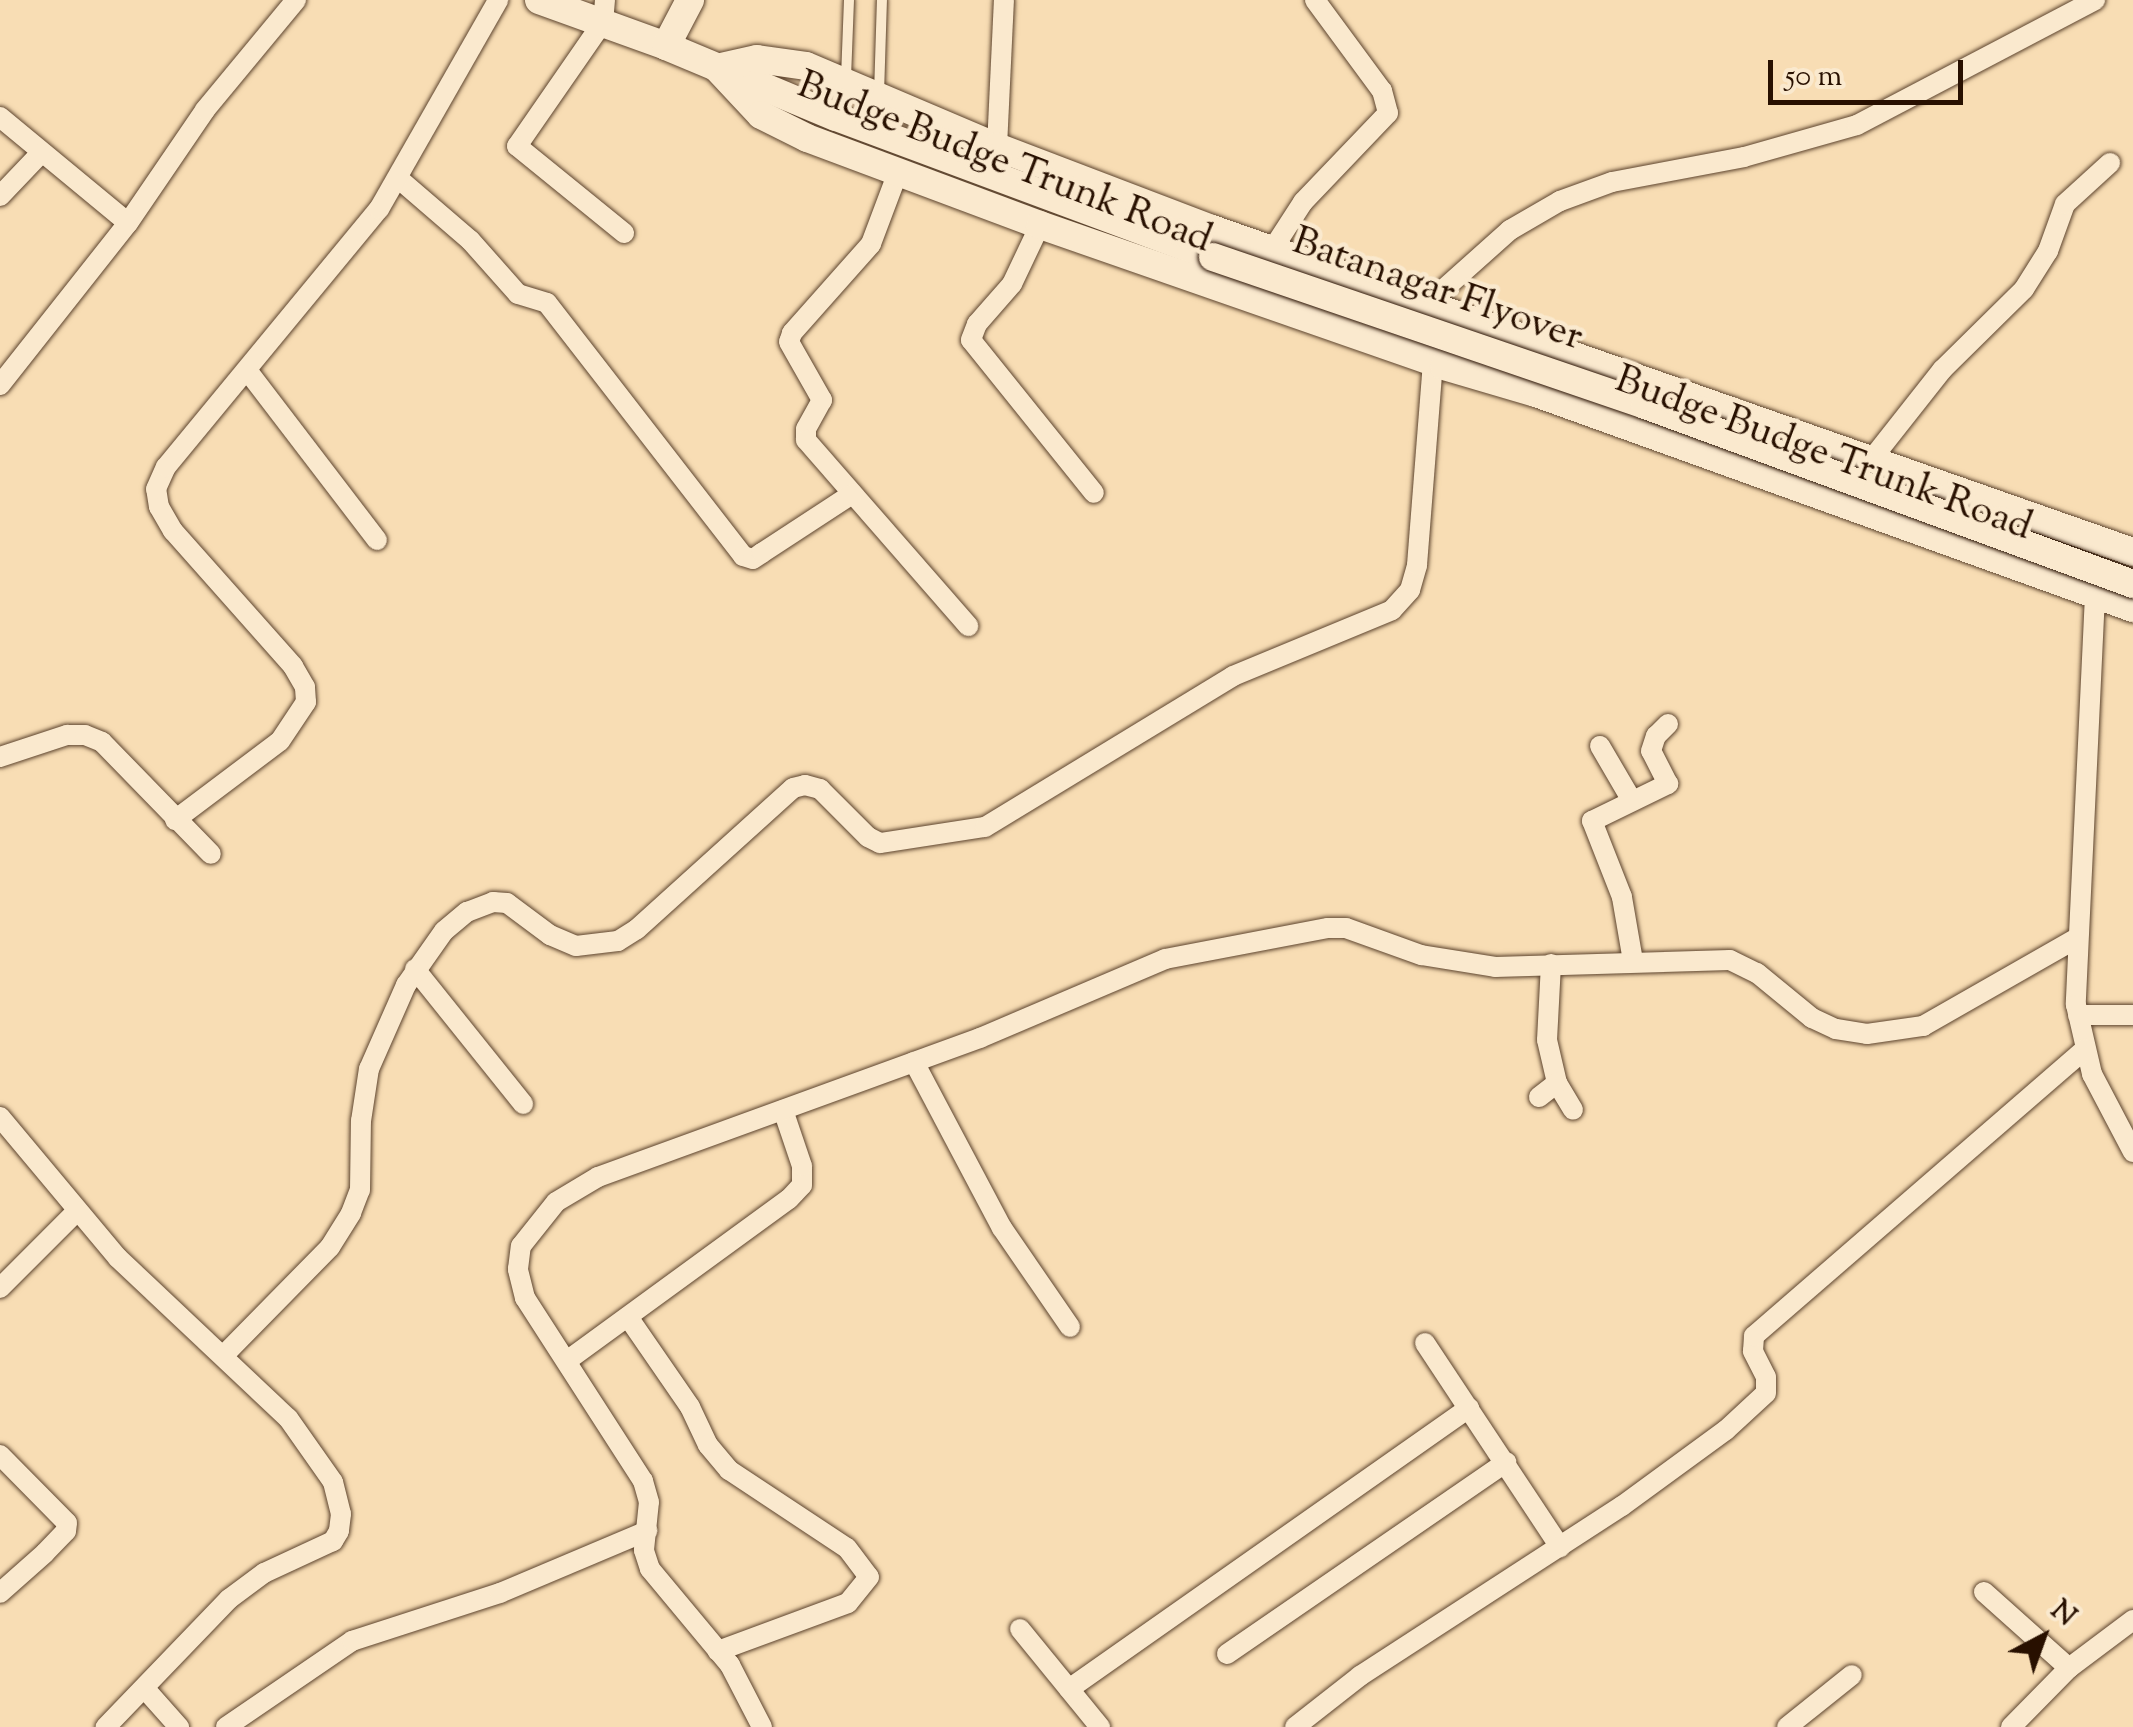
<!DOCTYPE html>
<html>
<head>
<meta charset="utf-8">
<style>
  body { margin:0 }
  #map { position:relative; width:2133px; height:1727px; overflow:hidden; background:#f8ddb4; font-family:"Sorts Mill Goudy",serif }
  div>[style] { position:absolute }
  .roads { filter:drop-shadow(0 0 2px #5c432d) drop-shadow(0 0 2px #5c432d) }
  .lane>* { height:10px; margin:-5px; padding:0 5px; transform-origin:5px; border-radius:5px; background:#fae9ce }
  .street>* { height:20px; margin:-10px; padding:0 10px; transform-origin:10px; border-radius:10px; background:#fae9ce }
  .secondary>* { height:28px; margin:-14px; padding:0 14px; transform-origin:14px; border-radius:14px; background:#fae9ce }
  .bridges { filter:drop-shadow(0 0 2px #281000) drop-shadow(0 0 2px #281000) }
  .secondary-bridge>* { height:28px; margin:-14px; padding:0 14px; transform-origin:14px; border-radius:14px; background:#fae9ce }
  span { translate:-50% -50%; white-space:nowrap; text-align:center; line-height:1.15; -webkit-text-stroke:9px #fae9ce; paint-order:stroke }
  .street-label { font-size:40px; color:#281000 }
  .north { position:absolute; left:1993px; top:1587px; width:100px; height:100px; -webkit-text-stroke:8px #fae9ce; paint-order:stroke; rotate:41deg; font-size:28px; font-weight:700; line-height:40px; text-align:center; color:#281000 }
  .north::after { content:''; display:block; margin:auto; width:35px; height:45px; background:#281000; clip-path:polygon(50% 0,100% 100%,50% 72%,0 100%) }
  .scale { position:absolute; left:1768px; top:60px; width:195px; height:45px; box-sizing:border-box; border:5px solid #281000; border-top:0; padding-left:12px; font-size:30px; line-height:35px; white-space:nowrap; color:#281000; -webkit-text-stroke:8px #fae9ce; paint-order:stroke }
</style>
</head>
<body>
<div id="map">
  <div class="roads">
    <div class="lane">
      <i style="left:846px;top:78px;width:78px;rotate:-87.8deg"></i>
      <i style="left:879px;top:94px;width:94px;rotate:-88.2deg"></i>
    </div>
    <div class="street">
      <i style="left:605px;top:0;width:22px;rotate:95deg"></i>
      <i style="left:603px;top:22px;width:151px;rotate:124.7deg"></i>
      <i style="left:517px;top:146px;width:138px;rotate:39.1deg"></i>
      <i style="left:0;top:117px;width:166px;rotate:39.6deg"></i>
      <i style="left:997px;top:147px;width:147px;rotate:-87.3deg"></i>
      <i style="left:898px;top:172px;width:77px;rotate:110.6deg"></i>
      <i style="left:871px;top:244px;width:119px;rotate:131.6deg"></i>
      <i style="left:792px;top:333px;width:9px;rotate:108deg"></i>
      <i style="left:789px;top:342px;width:67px;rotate:60.4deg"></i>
      <i style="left:822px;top:400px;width:33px;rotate:119deg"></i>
      <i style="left:806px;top:429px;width:11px;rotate:90deg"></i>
      <i style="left:806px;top:440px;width:247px;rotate:48.9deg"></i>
      <i style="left:399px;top:179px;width:94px;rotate:40.7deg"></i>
      <i style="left:470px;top:240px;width:72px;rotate:48.4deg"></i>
      <i style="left:518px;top:294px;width:30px;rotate:17deg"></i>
      <i style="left:547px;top:303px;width:320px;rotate:52.2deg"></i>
      <i style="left:743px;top:556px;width:10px;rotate:17deg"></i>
      <i style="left:753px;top:559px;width:11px;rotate:-34deg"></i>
      <i style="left:762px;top:553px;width:108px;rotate:-33.2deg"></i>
      <i style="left:0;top:196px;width:58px;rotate:-46.4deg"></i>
      <i style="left:1040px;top:225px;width:65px;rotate:115.4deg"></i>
      <i style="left:1012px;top:284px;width:53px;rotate:131.2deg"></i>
      <i style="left:977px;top:324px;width:17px;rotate:111deg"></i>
      <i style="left:971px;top:340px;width:196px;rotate:51.2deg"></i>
      <i style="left:1272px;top:250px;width:57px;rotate:-57.1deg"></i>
      <i style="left:1303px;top:202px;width:123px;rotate:-46.3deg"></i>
      <i style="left:1388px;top:113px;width:23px;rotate:-105deg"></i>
      <i style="left:1382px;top:91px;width:113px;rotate:-126.4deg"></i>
      <i style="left:1426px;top:305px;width:113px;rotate:-41.8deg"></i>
      <i style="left:1510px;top:230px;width:58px;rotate:-30.1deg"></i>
      <i style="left:1560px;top:201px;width:55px;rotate:-20.1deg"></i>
      <i style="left:1612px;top:182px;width:134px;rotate:-10.7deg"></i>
      <i style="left:1744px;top:157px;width:117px;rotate:-15.8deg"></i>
      <i style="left:1857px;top:125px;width:269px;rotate:-27.7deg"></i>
      <i style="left:247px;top:370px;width:214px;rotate:52.6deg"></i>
      <i style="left:0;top:385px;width:206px;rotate:-51.7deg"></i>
      <i style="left:128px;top:223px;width:137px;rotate:-55.7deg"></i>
      <i style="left:205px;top:110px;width:143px;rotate:-50.4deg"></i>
      <i style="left:1871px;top:460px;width:115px;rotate:-51.7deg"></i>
      <i style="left:1942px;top:370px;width:115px;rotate:-44.6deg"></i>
      <i style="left:2024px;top:289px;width:45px;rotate:-57.7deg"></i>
      <i style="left:2048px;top:251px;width:50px;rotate:-70.1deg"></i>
      <i style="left:2065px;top:204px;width:61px;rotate:-42.3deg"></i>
      <i style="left:2101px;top:584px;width:13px;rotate:119deg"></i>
      <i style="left:2095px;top:595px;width:410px;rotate:92.7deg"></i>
      <i style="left:2076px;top:1005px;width:71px;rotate:76.9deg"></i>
      <i style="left:2092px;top:1074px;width:88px;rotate:62.3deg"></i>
      <i style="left:1600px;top:746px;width:61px;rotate:59.7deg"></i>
      <i style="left:0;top:757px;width:71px;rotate:-18.2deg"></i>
      <i style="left:67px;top:735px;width:18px"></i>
      <i style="left:85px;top:735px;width:18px;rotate:22deg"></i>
      <i style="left:102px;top:742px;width:156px;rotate:45.8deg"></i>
      <i style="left:175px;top:820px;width:131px;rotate:-37deg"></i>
      <i style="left:280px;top:741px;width:47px;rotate:-56.3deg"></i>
      <i style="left:306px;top:702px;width:15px;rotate:-94deg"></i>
      <i style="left:305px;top:687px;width:24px;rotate:-120deg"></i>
      <i style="left:293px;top:666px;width:181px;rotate:-131.6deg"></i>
      <i style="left:173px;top:531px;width:28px;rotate:-120deg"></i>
      <i style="left:159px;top:507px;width:18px;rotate:-99deg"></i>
      <i style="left:156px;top:489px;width:24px;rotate:-66deg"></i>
      <i style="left:166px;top:467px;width:335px;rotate:-50.5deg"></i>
      <i style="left:379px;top:209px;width:241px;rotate:-60.3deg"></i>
      <i style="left:1633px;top:961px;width:65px;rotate:-99.8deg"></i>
      <i style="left:1622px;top:897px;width:82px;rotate:-111.5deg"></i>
      <i style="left:1592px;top:821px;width:85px;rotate:-26deg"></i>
      <i style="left:1668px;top:784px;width:37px;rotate:-117deg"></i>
      <i style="left:1651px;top:751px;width:16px;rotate:-72deg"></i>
      <i style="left:1656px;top:736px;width:17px;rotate:-45deg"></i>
      <i style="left:1551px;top:964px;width:76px;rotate:93deg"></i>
      <i style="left:1547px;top:1040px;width:44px;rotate:76.9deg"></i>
      <i style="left:1557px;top:1083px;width:31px;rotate:59deg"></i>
      <i style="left:415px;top:969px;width:173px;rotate:51.3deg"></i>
      <i style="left:2078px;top:1015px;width:55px"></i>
      <i style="left:914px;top:1062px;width:188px;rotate:62.1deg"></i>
      <i style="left:1002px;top:1228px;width:120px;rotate:55.5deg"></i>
      <i style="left:1539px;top:1097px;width:23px;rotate:-38deg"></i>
      <i style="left:0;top:1117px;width:184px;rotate:50.1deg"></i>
      <i style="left:118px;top:1258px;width:233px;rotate:43.3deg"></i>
      <i style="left:288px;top:1418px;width:78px;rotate:54.9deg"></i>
      <i style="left:333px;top:1482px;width:33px;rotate:76deg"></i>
      <i style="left:341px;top:1514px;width:17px;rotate:97deg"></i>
      <i style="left:339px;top:1531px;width:12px;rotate:121deg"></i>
      <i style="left:333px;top:1541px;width:76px;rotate:155.1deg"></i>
      <i style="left:264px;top:1573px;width:44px;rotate:143.4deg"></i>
      <i style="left:229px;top:1599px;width:178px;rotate:133.9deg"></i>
      <i style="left:0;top:1288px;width:109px;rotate:-45deg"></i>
      <i style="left:628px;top:1317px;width:109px;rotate:55.4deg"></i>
      <i style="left:690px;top:1407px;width:42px;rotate:64.7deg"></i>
      <i style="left:708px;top:1445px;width:33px;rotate:50deg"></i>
      <i style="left:729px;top:1470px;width:141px;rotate:33.5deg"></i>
      <i style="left:847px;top:1548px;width:36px;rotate:53deg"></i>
      <i style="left:869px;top:1577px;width:33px;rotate:129deg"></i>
      <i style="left:848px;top:1603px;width:139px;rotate:159.7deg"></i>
      <i style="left:1425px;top:1343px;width:245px;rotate:56.5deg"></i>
      <i style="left:224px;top:1355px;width:151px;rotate:-45.5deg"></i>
      <i style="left:330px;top:1247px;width:40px;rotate:-58deg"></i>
      <i style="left:351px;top:1213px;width:25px;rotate:-69deg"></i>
      <i style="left:360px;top:1190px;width:69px;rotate:-89.2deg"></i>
      <i style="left:361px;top:1121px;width:53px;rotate:-81.3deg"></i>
      <i style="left:369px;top:1069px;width:92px;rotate:-66.2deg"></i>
      <i style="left:406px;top:985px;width:66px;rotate:-54.9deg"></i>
      <i style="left:444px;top:931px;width:30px;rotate:-40deg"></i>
      <i style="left:467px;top:912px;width:28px;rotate:-21deg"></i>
      <i style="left:493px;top:902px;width:14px;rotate:4deg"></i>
      <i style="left:507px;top:903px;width:54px;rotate:36.7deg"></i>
      <i style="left:550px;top:935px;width:28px;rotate:23deg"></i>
      <i style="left:576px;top:946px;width:42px;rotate:-6.8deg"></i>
      <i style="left:618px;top:941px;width:22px;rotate:-32deg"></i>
      <i style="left:637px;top:929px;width:210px;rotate:-42.1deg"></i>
      <i style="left:793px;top:788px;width:12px;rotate:-14deg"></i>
      <i style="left:805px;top:785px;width:16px;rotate:15deg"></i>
      <i style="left:820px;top:789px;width:68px;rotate:45deg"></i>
      <i style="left:868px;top:837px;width:13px;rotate:27deg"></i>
      <i style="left:880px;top:843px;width:106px;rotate:-8.7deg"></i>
      <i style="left:985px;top:827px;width:290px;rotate:-31.3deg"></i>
      <i style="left:1233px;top:676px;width:172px;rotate:-22.5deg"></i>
      <i style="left:1392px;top:610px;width:27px;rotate:-48deg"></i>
      <i style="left:1410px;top:590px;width:26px;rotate:-74deg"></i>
      <i style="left:1417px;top:565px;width:205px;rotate:-85.5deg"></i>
      <i style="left:568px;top:1360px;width:273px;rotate:-36.1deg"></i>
      <i style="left:789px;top:1199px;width:19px;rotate:-47deg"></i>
      <i style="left:802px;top:1185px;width:19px;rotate:-90deg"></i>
      <i style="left:802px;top:1166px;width:59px;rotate:-108.7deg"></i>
      <i style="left:0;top:1455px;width:95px;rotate:45.4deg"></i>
      <i style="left:67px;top:1523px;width:8px;rotate:97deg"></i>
      <i style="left:66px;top:1531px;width:30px;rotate:134deg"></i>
      <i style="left:45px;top:1553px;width:60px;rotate:138.4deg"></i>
      <i style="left:1984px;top:1592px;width:114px;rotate:41.8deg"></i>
      <i style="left:1020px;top:1629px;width:127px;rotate:50.8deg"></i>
      <i style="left:1227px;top:1654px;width:339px;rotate:-34.5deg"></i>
      <i style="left:1069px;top:1689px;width:489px;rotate:-35.1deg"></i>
      <i style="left:146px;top:1690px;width:50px;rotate:48.3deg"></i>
      <i style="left:226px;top:1727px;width:153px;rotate:-34.3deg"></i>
      <i style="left:352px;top:1641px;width:156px;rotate:-18deg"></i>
      <i style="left:500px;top:1593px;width:160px;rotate:-22.9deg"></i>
      <i style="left:762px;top:1727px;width:70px;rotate:-117.3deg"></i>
      <i style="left:730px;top:1665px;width:125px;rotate:-129.8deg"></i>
      <i style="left:650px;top:1569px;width:20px;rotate:-108deg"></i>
      <i style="left:644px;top:1550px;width:48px;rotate:-84.1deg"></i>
      <i style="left:649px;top:1502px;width:22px;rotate:-106deg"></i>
      <i style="left:643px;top:1481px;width:218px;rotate:-122.8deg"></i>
      <i style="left:525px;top:1298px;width:30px;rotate:-104deg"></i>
      <i style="left:518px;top:1269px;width:23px;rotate:-83deg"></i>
      <i style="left:521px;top:1246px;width:56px;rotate:-51.5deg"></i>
      <i style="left:556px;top:1202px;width:49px;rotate:-30.8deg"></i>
      <i style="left:598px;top:1177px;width:407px;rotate:-20deg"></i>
      <i style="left:980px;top:1038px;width:201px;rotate:-23.1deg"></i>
      <i style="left:1165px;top:959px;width:166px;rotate:-10.8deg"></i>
      <i style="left:1328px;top:928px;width:18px"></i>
      <i style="left:1346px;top:928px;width:80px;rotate:19.8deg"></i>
      <i style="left:1421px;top:955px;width:75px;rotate:9.2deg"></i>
      <i style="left:1495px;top:967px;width:235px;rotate:-1.7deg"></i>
      <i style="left:1730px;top:960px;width:30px;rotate:26deg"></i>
      <i style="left:1757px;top:973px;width:71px;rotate:39.3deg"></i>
      <i style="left:1812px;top:1018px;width:26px;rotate:25deg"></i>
      <i style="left:1836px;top:1029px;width:31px;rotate:9deg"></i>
      <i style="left:1867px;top:1034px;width:57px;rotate:-8.1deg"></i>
      <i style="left:1923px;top:1026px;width:177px;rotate:-29.7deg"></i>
      <i style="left:1295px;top:1727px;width:83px;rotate:-38.1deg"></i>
      <i style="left:1360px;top:1676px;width:312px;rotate:-33deg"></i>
      <i style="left:1622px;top:1506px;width:129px;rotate:-36.2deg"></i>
      <i style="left:1726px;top:1430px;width:54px;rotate:-42.8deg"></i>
      <i style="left:1766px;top:1393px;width:16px;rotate:-90deg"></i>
      <i style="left:1766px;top:1377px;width:29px;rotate:-117deg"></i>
      <i style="left:1753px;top:1351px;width:15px;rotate:-86deg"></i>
      <i style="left:1754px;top:1336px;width:438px;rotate:-40.9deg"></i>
      <i style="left:1787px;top:1727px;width:83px;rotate:-38.7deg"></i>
      <i style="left:2011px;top:1727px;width:83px;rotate:-45.5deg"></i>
      <i style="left:2069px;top:1668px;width:80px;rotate:-36.9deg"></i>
    </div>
    <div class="secondary">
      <i style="left:539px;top:0;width:135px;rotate:19.9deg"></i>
      <i style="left:666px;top:46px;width:184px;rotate:22.7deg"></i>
      <i style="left:836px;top:117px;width:402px;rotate:20.4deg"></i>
      <i style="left:666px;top:46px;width:52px;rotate:-62.4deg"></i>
      <i style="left:717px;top:68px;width:64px;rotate:46.9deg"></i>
      <i style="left:761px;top:115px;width:51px;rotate:26.6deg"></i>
      <i style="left:807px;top:138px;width:249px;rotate:20.5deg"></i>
      <i style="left:1040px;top:225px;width:428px;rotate:19.2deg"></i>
      <i style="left:1444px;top:366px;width:96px;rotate:16.4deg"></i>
      <i style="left:1536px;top:393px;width:635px;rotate:19.81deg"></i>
      <i style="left:717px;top:68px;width:41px;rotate:-12.7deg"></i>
      <i style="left:757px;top:59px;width:49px;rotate:8.1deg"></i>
      <i style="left:806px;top:66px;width:207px;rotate:23deg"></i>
      <i style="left:997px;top:147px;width:230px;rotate:20.9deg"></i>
      <i style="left:1212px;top:229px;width:976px;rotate:19.33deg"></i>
    </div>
  </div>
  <div class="bridges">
    <div class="secondary-bridge">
      <i style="left:1213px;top:257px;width:457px;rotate:18.9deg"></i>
      <i style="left:1645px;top:405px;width:520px;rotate:20.14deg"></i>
    </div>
  </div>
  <div class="street-label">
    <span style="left:1004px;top:164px;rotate:21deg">Budge Budge Trunk Road</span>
    <span style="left:1437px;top:291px;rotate:19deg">Batanagar Flyover</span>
    <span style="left:1823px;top:455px;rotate:20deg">Budge Budge Trunk Road</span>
  </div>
  <div class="north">N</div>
  <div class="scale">50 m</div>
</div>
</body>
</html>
